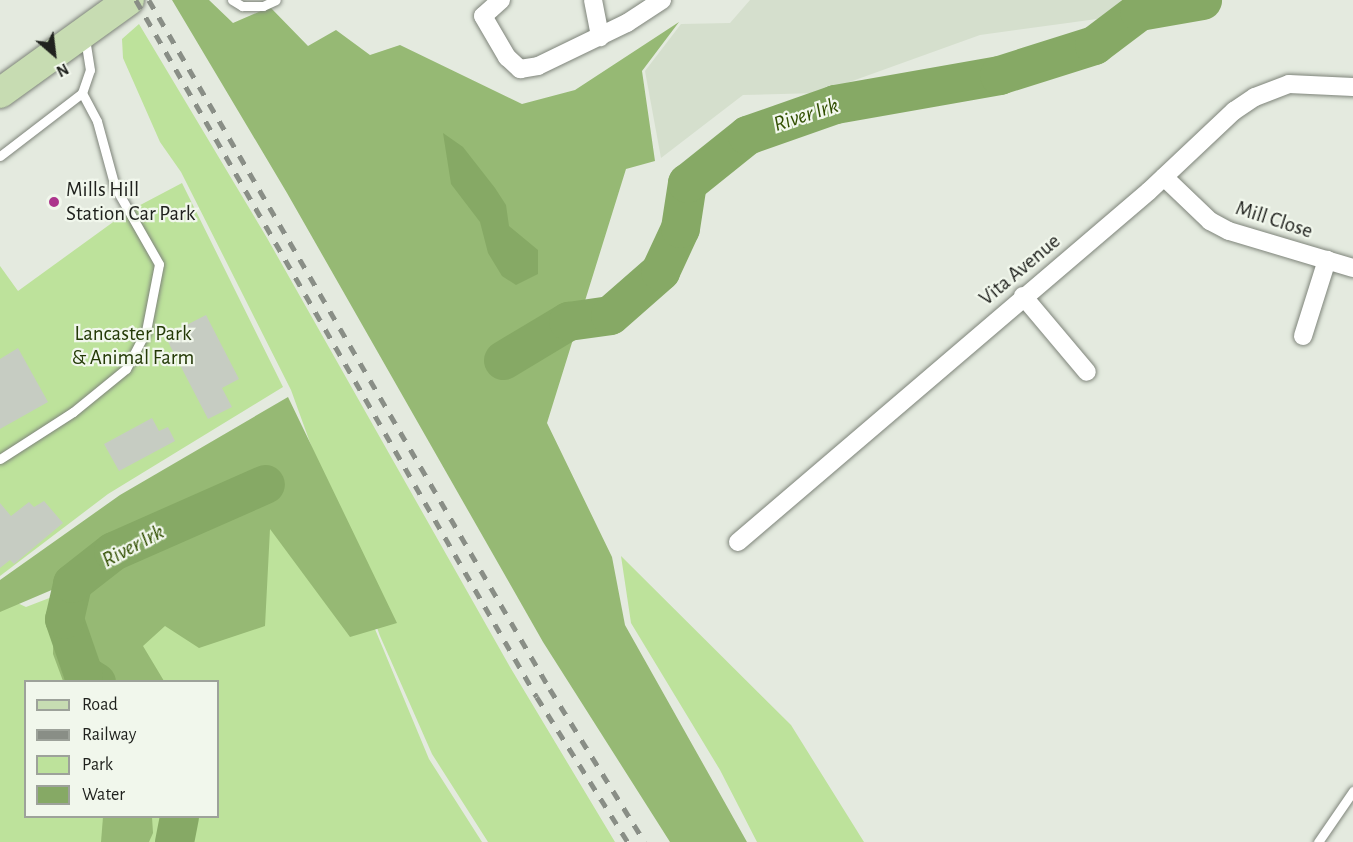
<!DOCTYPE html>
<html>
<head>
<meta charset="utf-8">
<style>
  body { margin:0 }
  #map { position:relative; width:1353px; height:842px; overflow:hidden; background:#e4eadf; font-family:"Alegreya Sans",sans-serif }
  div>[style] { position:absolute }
  .built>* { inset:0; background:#d5dfcd }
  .green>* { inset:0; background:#bde29b }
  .forest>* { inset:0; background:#96b974 }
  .water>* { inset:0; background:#86a965 }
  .river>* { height:39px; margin:-19.5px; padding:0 19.5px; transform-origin:19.5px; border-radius:19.5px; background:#86a965 }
  .building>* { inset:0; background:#c6ccc2 }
  .roads { filter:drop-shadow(0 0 2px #7e847a) drop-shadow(0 0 2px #7e847a) }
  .service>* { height:9px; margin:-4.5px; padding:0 4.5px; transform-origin:4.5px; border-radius:4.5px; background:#fff }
  .minor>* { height:18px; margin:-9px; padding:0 9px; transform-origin:9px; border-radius:9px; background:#fff }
  .primary>* { height:30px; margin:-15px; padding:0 15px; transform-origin:15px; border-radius:15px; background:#c7dcb2 }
  .rail>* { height:4.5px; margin-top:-2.25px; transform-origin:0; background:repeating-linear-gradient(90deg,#898e86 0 10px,transparent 0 20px) }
  .dots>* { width:16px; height:16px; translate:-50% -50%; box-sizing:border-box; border:3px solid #f1f7ec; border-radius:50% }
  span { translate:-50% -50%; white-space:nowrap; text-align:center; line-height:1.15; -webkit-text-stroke:4.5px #f1f7ec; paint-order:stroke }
  .poi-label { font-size:21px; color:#20221e }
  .left { translate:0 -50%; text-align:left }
  .street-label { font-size:21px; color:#20221e }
  .park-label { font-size:21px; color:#243a07 }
  .water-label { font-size:22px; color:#314f01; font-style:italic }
  .legend { position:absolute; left:24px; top:680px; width:195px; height:138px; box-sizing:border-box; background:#f1f7ec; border:2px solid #9da29a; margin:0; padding:8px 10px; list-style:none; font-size:18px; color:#20221e }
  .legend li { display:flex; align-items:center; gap:12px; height:30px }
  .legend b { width:30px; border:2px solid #9da29a }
  .north { position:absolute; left:24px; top:24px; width:60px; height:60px; -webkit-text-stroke:4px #f1f7ec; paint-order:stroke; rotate:152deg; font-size:16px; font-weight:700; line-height:24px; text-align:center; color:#20221e }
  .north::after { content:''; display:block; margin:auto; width:21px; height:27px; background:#20221e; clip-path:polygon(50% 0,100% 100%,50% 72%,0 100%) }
</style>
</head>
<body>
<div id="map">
  <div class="built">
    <i style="clip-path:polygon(750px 0,1174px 0,1119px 16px,980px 35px,819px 93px,743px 95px,661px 158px,645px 71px,681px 24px,730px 23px)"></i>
  </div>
  <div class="green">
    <i style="clip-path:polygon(139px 24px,267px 238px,510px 667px,615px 842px,488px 842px,432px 754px,380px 636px,291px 390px,181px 172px,160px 142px,123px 58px,122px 39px)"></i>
    <i style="clip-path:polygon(182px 183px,283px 387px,108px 494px,0 576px,0 266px,18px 291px,127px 212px)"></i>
    <i style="clip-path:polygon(308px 468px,429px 759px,482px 842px,190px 842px,195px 817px,218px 816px,218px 682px,114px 681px,80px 594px)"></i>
    <i style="clip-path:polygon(621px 556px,791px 725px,864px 842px,757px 842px,720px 770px,631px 623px)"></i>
    <i style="clip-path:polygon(0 595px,26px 607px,52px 597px,80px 681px,26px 682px,26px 816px,173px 817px,168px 842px,0 842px)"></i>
  </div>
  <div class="forest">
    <i style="clip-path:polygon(172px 0,209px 0,233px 23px,270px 7px,308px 46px,336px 30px,370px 55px,400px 45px,522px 104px,575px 90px,679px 22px,642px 71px,655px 161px,626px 169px,547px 423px,612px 557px,625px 625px,747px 842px,670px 842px,543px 642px,287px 193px)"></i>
    <i style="clip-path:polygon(288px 397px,397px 623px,350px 637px,270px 529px,265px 626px,199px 648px,165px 626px,143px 646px,164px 681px,63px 681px,53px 654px,54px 589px,0 612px,0 580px,120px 495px)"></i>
    <i style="clip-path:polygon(103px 817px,152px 817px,153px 833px,149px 842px,101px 842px)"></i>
  </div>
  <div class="water">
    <i style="clip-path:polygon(443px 133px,463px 147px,495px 188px,506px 205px,509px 226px,538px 250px,538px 274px,516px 285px,502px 276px,488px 253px,480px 222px,451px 184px)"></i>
  </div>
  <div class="river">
    <i style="left:503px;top:360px;width:76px;rotate:-31deg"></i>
    <i style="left:568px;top:321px;width:42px;rotate:-8.1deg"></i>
    <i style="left:610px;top:315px;width:67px;rotate:-41.3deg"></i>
    <i style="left:660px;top:271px;width:47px;rotate:-65.1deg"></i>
    <i style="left:680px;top:228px;width:46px;rotate:-81.2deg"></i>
    <i style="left:687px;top:183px;width:77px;rotate:-38.7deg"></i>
    <i style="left:747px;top:135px;width:93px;rotate:-19.4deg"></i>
    <i style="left:835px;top:104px;width:167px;rotate:-10deg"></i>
    <i style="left:999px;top:75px;width:100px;rotate:-17.5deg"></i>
    <i style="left:1094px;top:45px;width:56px;rotate:-37.1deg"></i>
    <i style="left:1139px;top:11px;width:64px;rotate:-9.9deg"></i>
    <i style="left:96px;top:682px;width:15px;rotate:-148deg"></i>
    <i style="left:83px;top:674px;width:58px;rotate:-109.1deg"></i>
    <i style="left:64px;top:619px;width:37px;rotate:-77deg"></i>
    <i style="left:72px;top:583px;width:52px;rotate:-38deg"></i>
    <i style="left:113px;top:551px;width:166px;rotate:-23.8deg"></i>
    <i style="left:174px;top:842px;width:26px;rotate:-79deg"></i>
  </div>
  <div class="building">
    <i style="clip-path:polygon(206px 315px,239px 379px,222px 388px,232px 407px,208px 419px,165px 336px)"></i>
    <i style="clip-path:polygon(18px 348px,48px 402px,0 429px,0 359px)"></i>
    <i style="clip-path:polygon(152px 418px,159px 431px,168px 427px,175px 441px,119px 471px,104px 444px)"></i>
    <i style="clip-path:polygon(44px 501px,63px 523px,14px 564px,10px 560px,0 568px,0 503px,11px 516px,29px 502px,34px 507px)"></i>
  </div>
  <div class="roads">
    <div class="service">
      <i style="left:232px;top:0;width:12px;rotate:31deg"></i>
      <i style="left:242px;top:6px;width:21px"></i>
      <i style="left:263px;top:6px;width:14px;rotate:-25deg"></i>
      <i style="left:0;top:156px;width:103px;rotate:-37.5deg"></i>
      <i style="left:82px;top:93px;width:24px;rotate:-71deg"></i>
      <i style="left:90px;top:70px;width:32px;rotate:-99deg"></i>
      <i style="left:0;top:459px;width:87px;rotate:-32.8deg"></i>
      <i style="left:73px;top:412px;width:68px;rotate:-39.1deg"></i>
      <i style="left:126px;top:369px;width:43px;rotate:-62.2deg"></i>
      <i style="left:146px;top:331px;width:68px;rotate:-79deg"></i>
      <i style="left:159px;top:264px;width:89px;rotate:-119.7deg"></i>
      <i style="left:115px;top:187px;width:68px;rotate:-105.3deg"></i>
      <i style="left:97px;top:121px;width:32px;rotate:-118deg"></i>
      <i style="left:1318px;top:842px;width:62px;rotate:-55.5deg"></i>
    </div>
    <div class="minor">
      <i style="left:501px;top:0;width:24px;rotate:138deg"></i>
      <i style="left:483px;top:16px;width:48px;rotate:59.7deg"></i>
      <i style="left:507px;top:57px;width:18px;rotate:43deg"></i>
      <i style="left:520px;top:69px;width:18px;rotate:-9deg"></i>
      <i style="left:538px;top:66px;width:99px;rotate:-25.8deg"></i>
      <i style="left:627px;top:23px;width:42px;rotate:-33.3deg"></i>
      <i style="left:593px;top:0;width:38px;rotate:79deg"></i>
      <i style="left:1164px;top:177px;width:64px;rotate:43.7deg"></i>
      <i style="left:1210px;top:221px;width:21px;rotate:28deg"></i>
      <i style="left:1229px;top:231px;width:129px;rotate:16.6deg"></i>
      <i style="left:1023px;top:296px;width:99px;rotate:49.9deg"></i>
      <i style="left:1303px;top:336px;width:80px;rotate:-72.5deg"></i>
      <i style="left:738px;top:542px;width:540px;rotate:-40.5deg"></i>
      <i style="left:1149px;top:191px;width:117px;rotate:-43.3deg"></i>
      <i style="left:1234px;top:111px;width:25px;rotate:-34deg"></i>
      <i style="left:1255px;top:97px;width:36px;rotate:-21deg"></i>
      <i style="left:1289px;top:84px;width:64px;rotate:2.7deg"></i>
    </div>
    <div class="primary">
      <i style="left:0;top:93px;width:159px;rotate:-35.8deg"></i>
    </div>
  </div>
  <div class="rail">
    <i style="left:136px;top:0;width:804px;rotate:60.09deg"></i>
    <i style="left:537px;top:697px;width:171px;rotate:57.9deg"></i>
    <i style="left:149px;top:0;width:797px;rotate:59.8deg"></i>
    <i style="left:550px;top:689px;width:180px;rotate:58.2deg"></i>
  </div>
  <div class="dots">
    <i style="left:54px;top:202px;background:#ac358c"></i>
  </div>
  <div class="poi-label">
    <span class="left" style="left:66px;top:202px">Mills Hill<br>Station Car Park</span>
  </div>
  <div class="street-label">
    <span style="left:1274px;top:220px;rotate:18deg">Mill Close</span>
    <span style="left:1020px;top:270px;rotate:-40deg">Vita Avenue</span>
  </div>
  <div class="park-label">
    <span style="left:133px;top:346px">Lancaster Park<br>&amp; Animal Farm</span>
  </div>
  <div class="water-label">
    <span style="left:806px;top:115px;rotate:-18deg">River Irk</span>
    <span style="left:133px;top:546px;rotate:-28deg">River Irk</span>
  </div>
  <ul class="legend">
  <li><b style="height:8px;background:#c7dcb2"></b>Road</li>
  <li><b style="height:8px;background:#898e86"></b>Railway</li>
  <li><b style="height:16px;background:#bde29b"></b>Park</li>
  <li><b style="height:16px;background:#86a965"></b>Water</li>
  </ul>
  <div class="north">N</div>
</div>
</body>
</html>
